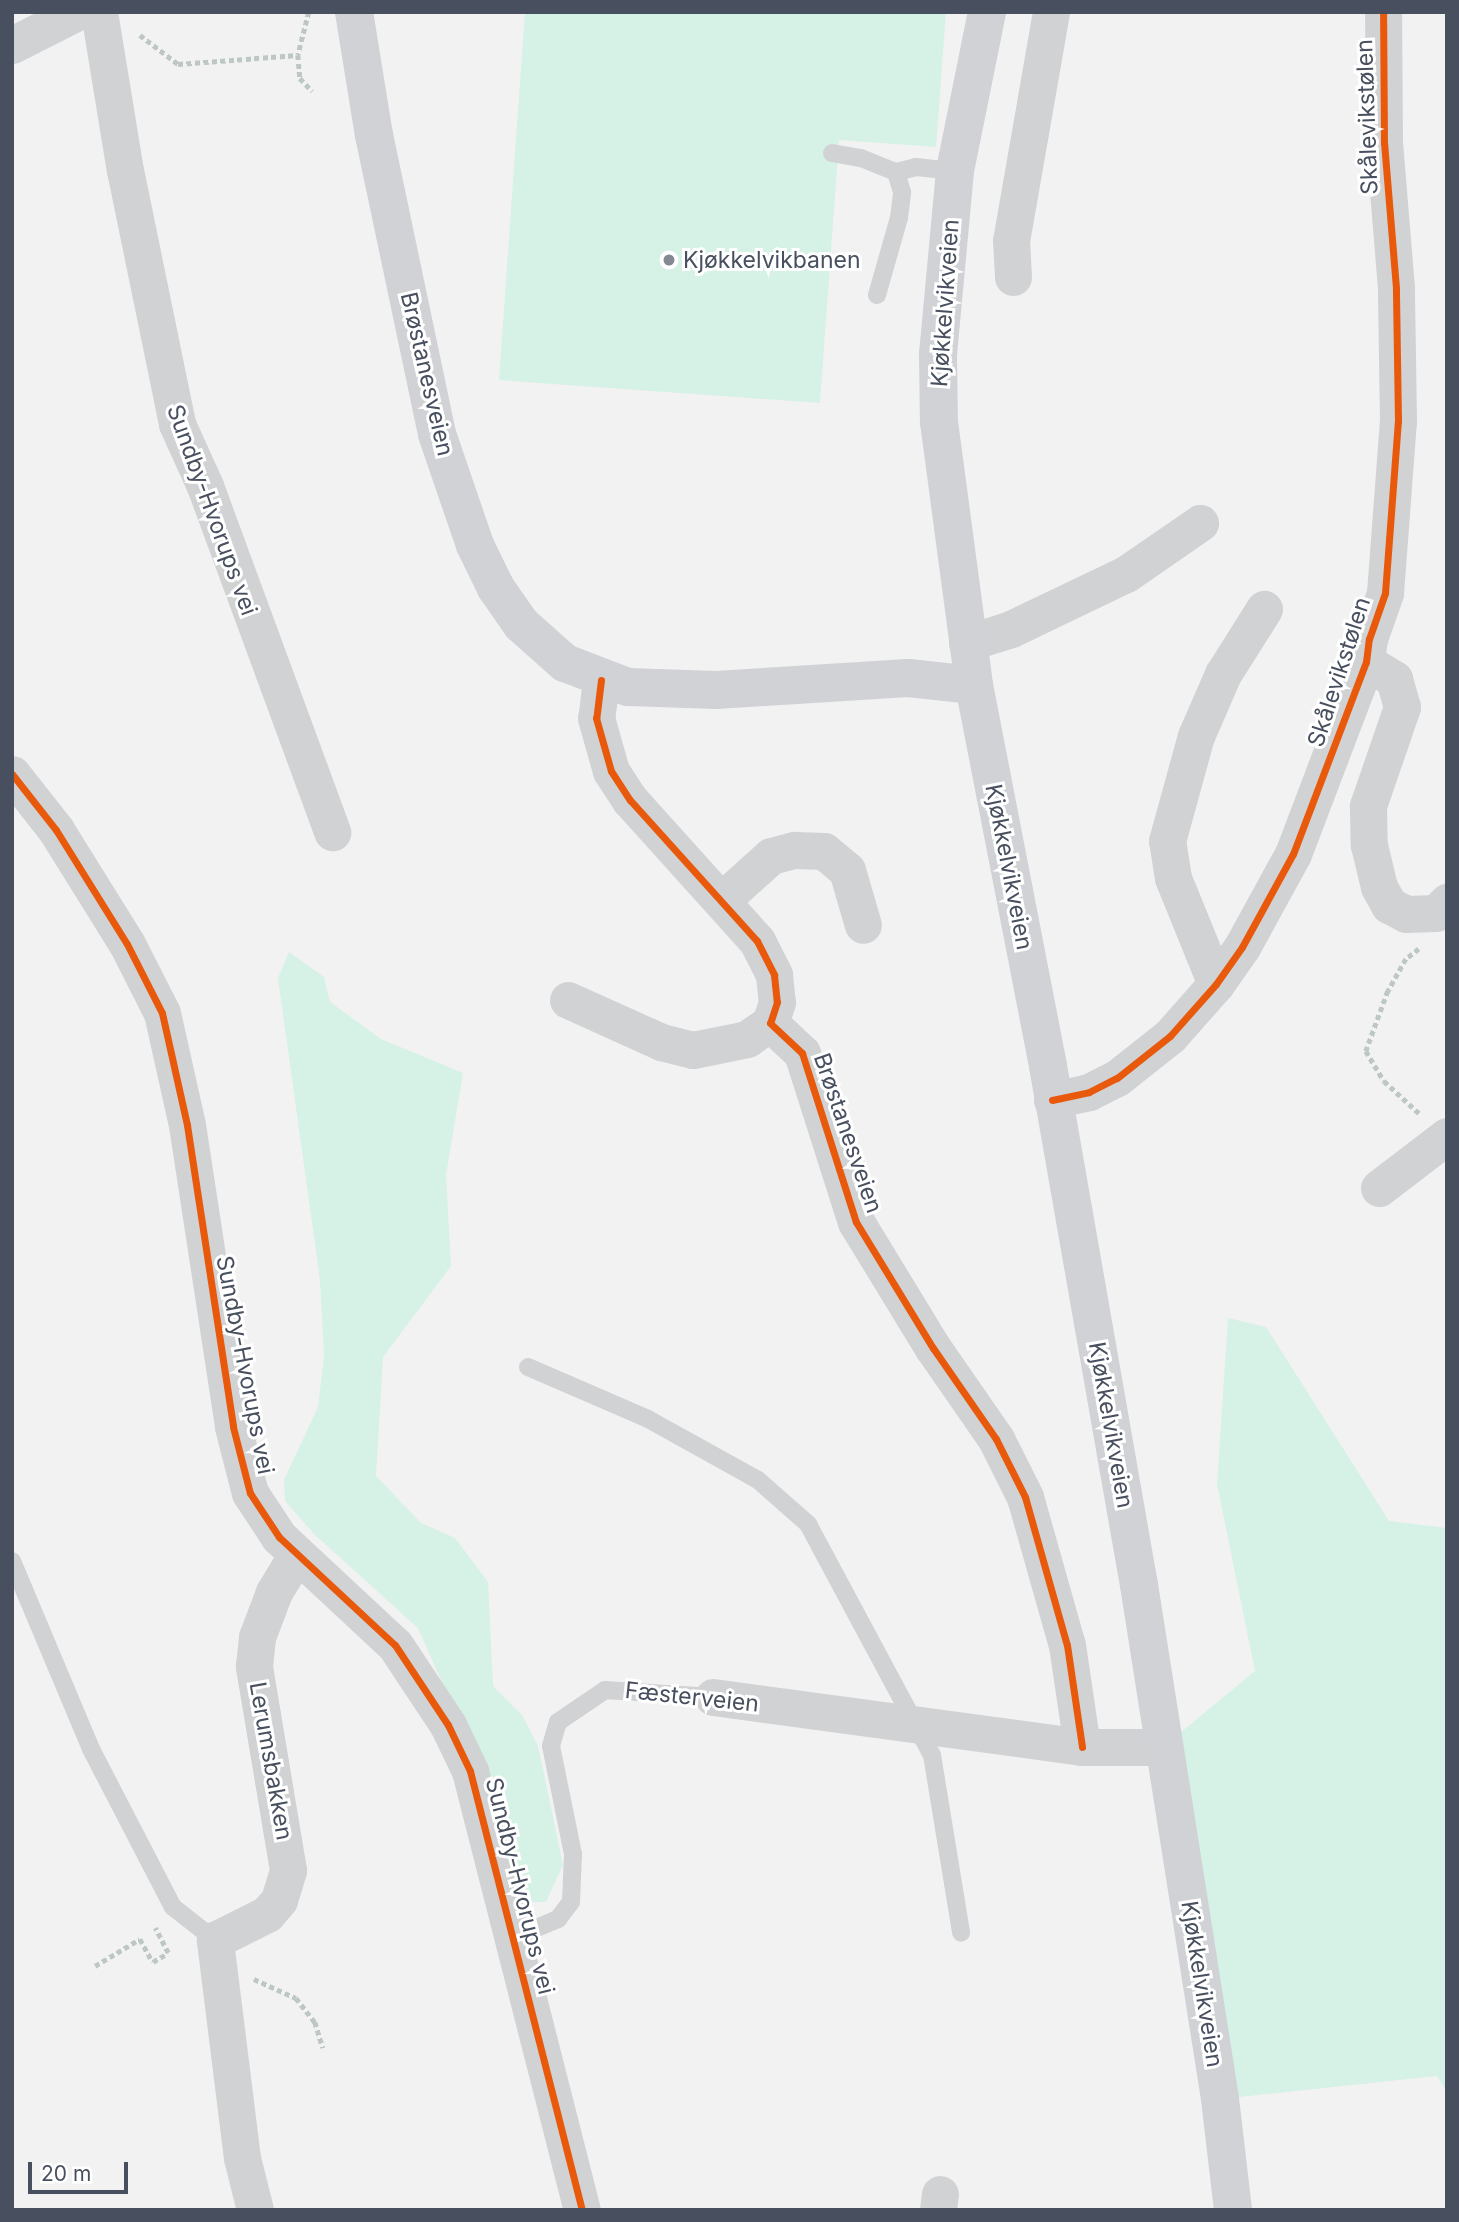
<!DOCTYPE html>
<html>
<head>
<meta charset="utf-8">
<style>
  body { margin:0 }
  #map { position:relative; width:1459px; height:2222px; overflow:hidden; background:#f2f2f2; font-family:Inter,sans-serif }
  div>[style] { position:absolute }
  .green>* { inset:0; background:#d6f1e5 }
  .path>* { height:4.5px; margin-top:-2.25px; transform-origin:0; background:repeating-linear-gradient(90deg,#bcc7c6 0 5px,transparent 0 8.5px) }
  .lane>* { height:18px; margin:-9px; padding:0 9px; transform-origin:9px; border-radius:9px; background:#d0d2d4 }
  .street>* { height:37px; margin:-18.5px; padding:0 18.5px; transform-origin:18.5px; border-radius:18.5px; background:#d0d2d4 }
  .secondary>* { height:38px; margin:-19px; padding:0 19px; transform-origin:19px; border-radius:19px; background:#d0d2d6 }
  .cycleway>* { height:7px; margin:-3.5px; padding:0 3.5px; transform-origin:3.5px; border-radius:3.5px; background:#e8590c }
  .dots>* { width:19px; height:19px; translate:-50% -50%; box-sizing:border-box; border:4px solid #fff; border-radius:50% }
  span { translate:-50% -50%; white-space:nowrap; text-align:center; line-height:1.15; -webkit-text-stroke:6px #fff; paint-order:stroke }
  .street-label { font-size:23px; color:#48505f }
  .poi-label { font-size:23px; color:#48505f }
  .left { translate:0 -50%; text-align:left }
  .frame { position:absolute; inset:0; border:14px solid #48505f; pointer-events:none }
  .scale { position:absolute; left:28px; top:2162px; width:100px; height:32px; box-sizing:border-box; border:4px solid #48505f; border-top:0; padding-left:9px; font-size:21px; line-height:24px; white-space:nowrap; color:#48505f; -webkit-text-stroke:5px #fff; paint-order:stroke }
</style>
</head>
<body>
<div id="map">
  <div class="green">
    <i style="clip-path:polygon(525px 12px,946px 12px,936px 147px,839px 140px,820px 403px,499px 380px)"></i>
    <i style="clip-path:polygon(289px 952px,324px 977px,330px 1002px,381px 1039px,463px 1073px,446px 1175px,451px 1266px,383px 1357px,376px 1476px,421px 1523px,455px 1538px,488px 1582px,493px 1686px,522px 1715px,538px 1746px,563px 1865px,546px 1902px,529px 1902px,500px 1813px,418px 1628px,314px 1534px,285px 1501px,284px 1480px,318px 1407px,324px 1356px,320px 1280px,278px 978px)"></i>
    <i style="clip-path:polygon(1228px 1318px,1266px 1327px,1389px 1521px,1447px 1528px,1447px 2092px,1437px 2076px,1220px 2099px,1163px 1747px,1255px 1671px,1217px 1484px)"></i>
  </div>
  <div class="path">
    <i style="left:309px;top:12px;width:44px;rotate:104.3deg"></i>
    <i style="left:298px;top:55px;width:23px;rotate:85deg"></i>
    <i style="left:300px;top:78px;width:18px;rotate:47deg"></i>
    <i style="left:140px;top:35px;width:48px;rotate:37.3deg"></i>
    <i style="left:178px;top:64px;width:120px;rotate:-4.3deg"></i>
    <i style="left:1419px;top:949px;width:16px;rotate:142deg"></i>
    <i style="left:1406px;top:959px;width:37px;rotate:119deg"></i>
    <i style="left:1388px;top:991px;width:64px;rotate:110.1deg"></i>
    <i style="left:1366px;top:1051px;width:35px;rotate:59deg"></i>
    <i style="left:1384px;top:1081px;width:49px;rotate:42.5deg"></i>
    <i style="left:95px;top:1966px;width:52px;rotate:-31deg"></i>
    <i style="left:140px;top:1939px;width:26px;rotate:61deg"></i>
    <i style="left:153px;top:1962px;width:17px;rotate:-31deg"></i>
    <i style="left:168px;top:1953px;width:28px;rotate:-117deg"></i>
    <i style="left:254px;top:1979px;width:46px;rotate:24.3deg"></i>
    <i style="left:296px;top:1998px;width:31px;rotate:52deg"></i>
    <i style="left:315px;top:2022px;width:27px;rotate:73deg"></i>
  </div>
  <div class="lane">
    <i style="left:832px;top:153px;width:29px;rotate:10deg"></i>
    <i style="left:861px;top:158px;width:38px;rotate:22deg"></i>
    <i style="left:896px;top:172px;width:21px;rotate:-14deg"></i>
    <i style="left:916px;top:167px;width:39px;rotate:6deg"></i>
    <i style="left:877px;top:295px;width:80px;rotate:-74.1deg"></i>
    <i style="left:899px;top:218px;width:26px;rotate:-83deg"></i>
    <i style="left:902px;top:192px;width:21px;rotate:-107deg"></i>
    <i style="left:528px;top:1367px;width:131px;rotate:23.4deg"></i>
    <i style="left:648px;top:1419px;width:126px;rotate:29deg"></i>
    <i style="left:758px;top:1480px;width:67px;rotate:41.3deg"></i>
    <i style="left:808px;top:1524px;width:262px;rotate:61.8deg"></i>
    <i style="left:932px;top:1755px;width:180px;rotate:80.7deg"></i>
    <i style="left:12px;top:1561px;width:204px;rotate:67.2deg"></i>
    <i style="left:91px;top:1749px;width:178px;rotate:62.6deg"></i>
    <i style="left:173px;top:1907px;width:53px;rotate:38.2deg"></i>
    <i style="left:515px;top:1937px;width:47px;rotate:-22.7deg"></i>
    <i style="left:558px;top:1919px;width:21px;rotate:-53deg"></i>
    <i style="left:571px;top:1902px;width:48px;rotate:-87.6deg"></i>
    <i style="left:573px;top:1854px;width:110px;rotate:-101.5deg"></i>
    <i style="left:551px;top:1746px;width:25px;rotate:-74deg"></i>
    <i style="left:558px;top:1722px;width:57px;rotate:-34.2deg"></i>
    <i style="left:605px;top:1690px;width:108px;rotate:3.7deg"></i>
  </div>
  <div class="street">
    <i style="left:99px;top:12px;width:160px;rotate:80.7deg"></i>
    <i style="left:125px;top:170px;width:259px;rotate:78.4deg"></i>
    <i style="left:177px;top:424px;width:68px;rotate:65.7deg"></i>
    <i style="left:205px;top:486px;width:369px;rotate:69.8deg"></i>
    <i style="left:12px;top:45px;width:73px;rotate:-26.9deg"></i>
    <i style="left:1013px;top:277px;width:36px;rotate:-93deg"></i>
    <i style="left:1011px;top:241px;width:232px;rotate:-80.1deg"></i>
    <i style="left:967px;top:643px;width:46px;rotate:-17.7deg"></i>
    <i style="left:1011px;top:629px;width:127px;rotate:-25.6deg"></i>
    <i style="left:1126px;top:574px;width:90px;rotate:-34.6deg"></i>
    <i style="left:1366px;top:662px;width:33px;rotate:31deg"></i>
    <i style="left:1394px;top:679px;width:29px;rotate:74deg"></i>
    <i style="left:1402px;top:707px;width:105px;rotate:109deg"></i>
    <i style="left:1368px;top:806px;width:39px;rotate:89deg"></i>
    <i style="left:1369px;top:845px;width:43px;rotate:76.6deg"></i>
    <i style="left:1379px;top:887px;width:21px;rotate:61deg"></i>
    <i style="left:1389px;top:905px;width:19px;rotate:28deg"></i>
    <i style="left:1406px;top:914px;width:30px;rotate:-2deg"></i>
    <i style="left:1436px;top:913px;width:16px;rotate:-45deg"></i>
    <i style="left:601px;top:680px;width:38px;rotate:97deg"></i>
    <i style="left:596px;top:718px;width:55px;rotate:74.2deg"></i>
    <i style="left:611px;top:771px;width:35px;rotate:57deg"></i>
    <i style="left:630px;top:800px;width:190px;rotate:48deg"></i>
    <i style="left:757px;top:941px;width:38px;rotate:63deg"></i>
    <i style="left:774px;top:975px;width:27px;rotate:84deg"></i>
    <i style="left:777px;top:1002px;width:22px;rotate:108deg"></i>
    <i style="left:770px;top:1023px;width:44px;rotate:43.2deg"></i>
    <i style="left:802px;top:1053px;width:177px;rotate:72.3deg"></i>
    <i style="left:856px;top:1222px;width:148px;rotate:58.6deg"></i>
    <i style="left:933px;top:1348px;width:111px;rotate:55.3deg"></i>
    <i style="left:996px;top:1439px;width:65px;rotate:63.4deg"></i>
    <i style="left:1025px;top:1497px;width:154px;rotate:74.2deg"></i>
    <i style="left:1067px;top:1645px;width:103px;rotate:81.6deg"></i>
    <i style="left:12px;top:774px;width:71px;rotate:51.8deg"></i>
    <i style="left:56px;top:830px;width:134px;rotate:58.1deg"></i>
    <i style="left:127px;top:944px;width:77px;rotate:63.1deg"></i>
    <i style="left:162px;top:1013px;width:115px;rotate:77.4deg"></i>
    <i style="left:187px;top:1125px;width:305px;rotate:81.3deg"></i>
    <i style="left:233px;top:1427px;width:68px;rotate:75.6deg"></i>
    <i style="left:250px;top:1493px;width:53px;rotate:56.6deg"></i>
    <i style="left:279px;top:1537px;width:158px;rotate:43deg"></i>
    <i style="left:395px;top:1645px;width:96px;rotate:56.5deg"></i>
    <i style="left:448px;top:1725px;width:51px;rotate:64.4deg"></i>
    <i style="left:470px;top:1771px;width:453px;rotate:75.7deg"></i>
    <i style="left:723px;top:899px;width:64px;rotate:-41.9deg"></i>
    <i style="left:771px;top:856px;width:24px;rotate:-15deg"></i>
    <i style="left:794px;top:850px;width:30px;rotate:2deg"></i>
    <i style="left:824px;top:851px;width:30px;rotate:40deg"></i>
    <i style="left:847px;top:870px;width:57px;rotate:73.8deg"></i>
    <i style="left:1216px;top:984px;width:114px;rotate:-112.1deg"></i>
    <i style="left:1173px;top:878px;width:37px;rotate:-99deg"></i>
    <i style="left:1167px;top:841px;width:109px;rotate:-74.6deg"></i>
    <i style="left:1196px;top:736px;width:68px;rotate:-66.5deg"></i>
    <i style="left:1223px;top:674px;width:77px;rotate:-57.8deg"></i>
    <i style="left:568px;top:1000px;width:102px;rotate:24.3deg"></i>
    <i style="left:661px;top:1042px;width:33px;rotate:14deg"></i>
    <i style="left:693px;top:1050px;width:55px;rotate:-11.5deg"></i>
    <i style="left:747px;top:1039px;width:28px;rotate:-35deg"></i>
    <i style="left:1052px;top:1100px;width:38px;rotate:-12deg"></i>
    <i style="left:1089px;top:1092px;width:31px;rotate:-27deg"></i>
    <i style="left:1117px;top:1078px;width:68px;rotate:-38.4deg"></i>
    <i style="left:1170px;top:1036px;width:69px;rotate:-48.5deg"></i>
    <i style="left:1216px;top:984px;width:45px;rotate:-54.9deg"></i>
    <i style="left:1242px;top:947px;width:106px;rotate:-61.3deg"></i>
    <i style="left:1293px;top:854px;width:205px;rotate:-69.2deg"></i>
    <i style="left:1366px;top:662px;width:23px;rotate:-83deg"></i>
    <i style="left:1369px;top:639px;width:49px;rotate:-70.8deg"></i>
    <i style="left:1385px;top:593px;width:172px;rotate:-85.7deg"></i>
    <i style="left:1398px;top:421px;width:133px;rotate:-90.9deg"></i>
    <i style="left:1396px;top:288px;width:145px;rotate:-94.7deg"></i>
    <i style="left:1384px;top:143px;width:131px;rotate:-90.4deg"></i>
    <i style="left:1379px;top:1188px;width:86px;rotate:-37.4deg"></i>
    <i style="left:713px;top:1697px;width:372px;rotate:7.7deg"></i>
    <i style="left:1082px;top:1747px;width:81px"></i>
    <i style="left:255px;top:2210px;width:54px;rotate:-104deg"></i>
    <i style="left:242px;top:2158px;width:220px;rotate:-97.1deg"></i>
    <i style="left:215px;top:1940px;width:58px;rotate:-26.6deg"></i>
    <i style="left:267px;top:1914px;width:18px;rotate:-49deg"></i>
    <i style="left:279px;top:1900px;width:31px;rotate:-73deg"></i>
    <i style="left:288px;top:1870px;width:207px;rotate:-99.5deg"></i>
    <i style="left:254px;top:1666px;width:29px;rotate:-84deg"></i>
    <i style="left:257px;top:1637px;width:48px;rotate:-69.3deg"></i>
    <i style="left:274px;top:1592px;width:44px;rotate:-58.8deg"></i>
    <i style="left:938px;top:2210px;width:16px;rotate:-83deg"></i>
  </div>
  <div class="secondary">
    <i style="left:354px;top:12px;width:125px;rotate:80.8deg"></i>
    <i style="left:374px;top:135px;width:306px;rotate:78.1deg"></i>
    <i style="left:437px;top:434px;width:117px;rotate:71.1deg"></i>
    <i style="left:475px;top:545px;width:48px;rotate:64deg"></i>
    <i style="left:496px;top:588px;width:44px;rotate:55.2deg"></i>
    <i style="left:521px;top:624px;width:59px;rotate:41.6deg"></i>
    <i style="left:565px;top:663px;width:67px;rotate:20.9deg"></i>
    <i style="left:628px;top:687px;width:88px;rotate:2deg"></i>
    <i style="left:716px;top:690px;width:192px;rotate:-3.6deg"></i>
    <i style="left:908px;top:678px;width:66px;rotate:6.1deg"></i>
    <i style="left:987px;top:12px;width:162px;rotate:101.4deg"></i>
    <i style="left:955px;top:171px;width:184px;rotate:95.3deg"></i>
    <i style="left:938px;top:354px;width:68px;rotate:89.2deg"></i>
    <i style="left:939px;top:422px;width:265px;rotate:82.4deg"></i>
    <i style="left:974px;top:685px;width:388px;rotate:79deg"></i>
    <i style="left:1048px;top:1066px;width:527px;rotate:80.06deg"></i>
    <i style="left:1139px;top:1585px;width:520px;rotate:81.04deg"></i>
    <i style="left:1220px;top:2099px;width:112px;rotate:83.3deg"></i>
  </div>
  <div class="cycleway">
    <i style="left:601px;top:680px;width:38px;rotate:97deg"></i>
    <i style="left:596px;top:718px;width:55px;rotate:74.2deg"></i>
    <i style="left:611px;top:771px;width:35px;rotate:57deg"></i>
    <i style="left:630px;top:800px;width:190px;rotate:48deg"></i>
    <i style="left:757px;top:941px;width:38px;rotate:63deg"></i>
    <i style="left:774px;top:975px;width:27px;rotate:84deg"></i>
    <i style="left:777px;top:1002px;width:22px;rotate:108deg"></i>
    <i style="left:770px;top:1023px;width:44px;rotate:43.2deg"></i>
    <i style="left:802px;top:1053px;width:177px;rotate:72.3deg"></i>
    <i style="left:856px;top:1222px;width:148px;rotate:58.6deg"></i>
    <i style="left:933px;top:1348px;width:111px;rotate:55.3deg"></i>
    <i style="left:996px;top:1439px;width:65px;rotate:63.4deg"></i>
    <i style="left:1025px;top:1497px;width:154px;rotate:74.2deg"></i>
    <i style="left:1067px;top:1645px;width:103px;rotate:81.6deg"></i>
    <i style="left:12px;top:774px;width:71px;rotate:51.8deg"></i>
    <i style="left:56px;top:830px;width:134px;rotate:58.1deg"></i>
    <i style="left:127px;top:944px;width:77px;rotate:63.1deg"></i>
    <i style="left:162px;top:1013px;width:115px;rotate:77.4deg"></i>
    <i style="left:187px;top:1125px;width:305px;rotate:81.3deg"></i>
    <i style="left:233px;top:1427px;width:68px;rotate:75.6deg"></i>
    <i style="left:250px;top:1493px;width:53px;rotate:56.6deg"></i>
    <i style="left:279px;top:1537px;width:158px;rotate:43deg"></i>
    <i style="left:395px;top:1645px;width:96px;rotate:56.5deg"></i>
    <i style="left:448px;top:1725px;width:51px;rotate:64.4deg"></i>
    <i style="left:470px;top:1771px;width:453px;rotate:75.7deg"></i>
    <i style="left:1052px;top:1100px;width:38px;rotate:-12deg"></i>
    <i style="left:1089px;top:1092px;width:31px;rotate:-27deg"></i>
    <i style="left:1117px;top:1078px;width:68px;rotate:-38.4deg"></i>
    <i style="left:1170px;top:1036px;width:69px;rotate:-48.5deg"></i>
    <i style="left:1216px;top:984px;width:45px;rotate:-54.9deg"></i>
    <i style="left:1242px;top:947px;width:106px;rotate:-61.3deg"></i>
    <i style="left:1293px;top:854px;width:205px;rotate:-69.2deg"></i>
    <i style="left:1366px;top:662px;width:23px;rotate:-83deg"></i>
    <i style="left:1369px;top:639px;width:49px;rotate:-70.8deg"></i>
    <i style="left:1385px;top:593px;width:172px;rotate:-85.7deg"></i>
    <i style="left:1398px;top:421px;width:133px;rotate:-90.9deg"></i>
    <i style="left:1396px;top:288px;width:145px;rotate:-94.7deg"></i>
    <i style="left:1384px;top:143px;width:131px;rotate:-90.4deg"></i>
  </div>
  <div class="dots">
    <i style="left:669px;top:260px;background:#848992"></i>
  </div>
  <div class="street-label">
    <span style="left:1367px;top:117px;rotate:-92deg">Skålevikstølen</span>
    <span style="left:945px;top:303px;rotate:-86deg">Kjøkkelvikveien</span>
    <span style="left:427px;top:374px;rotate:77deg">Brøstanesveien</span>
    <span style="left:212px;top:510px;rotate:70deg">Sundby-Hvorups vei</span>
    <span style="left:1339px;top:672px;rotate:-72deg">Skålevikstølen</span>
    <span style="left:1009px;top:867px;rotate:79deg">Kjøkkelvikveien</span>
    <span style="left:848px;top:1133px;rotate:71deg">Brøstanesveien</span>
    <span style="left:245px;top:1365px;rotate:79deg">Sundby-Hvorups vei</span>
    <span style="left:1111px;top:1425px;rotate:80deg">Kjøkkelvikveien</span>
    <span style="left:692px;top:1697px;rotate:6deg">Fæsterveien</span>
    <span style="left:271px;top:1761px;rotate:80deg">Lerumsbakken</span>
    <span style="left:520px;top:1886px;rotate:76deg">Sundby-Hvorups vei</span>
    <span style="left:1202px;top:1984px;rotate:81deg">Kjøkkelvikveien</span>
  </div>
  <div class="poi-label">
    <span class="left" style="left:683px;top:260px">Kjøkkelvikbanen</span>
  </div>
  <div class="frame"></div>
  <div class="scale">20 m</div>
</div>
</body>
</html>
